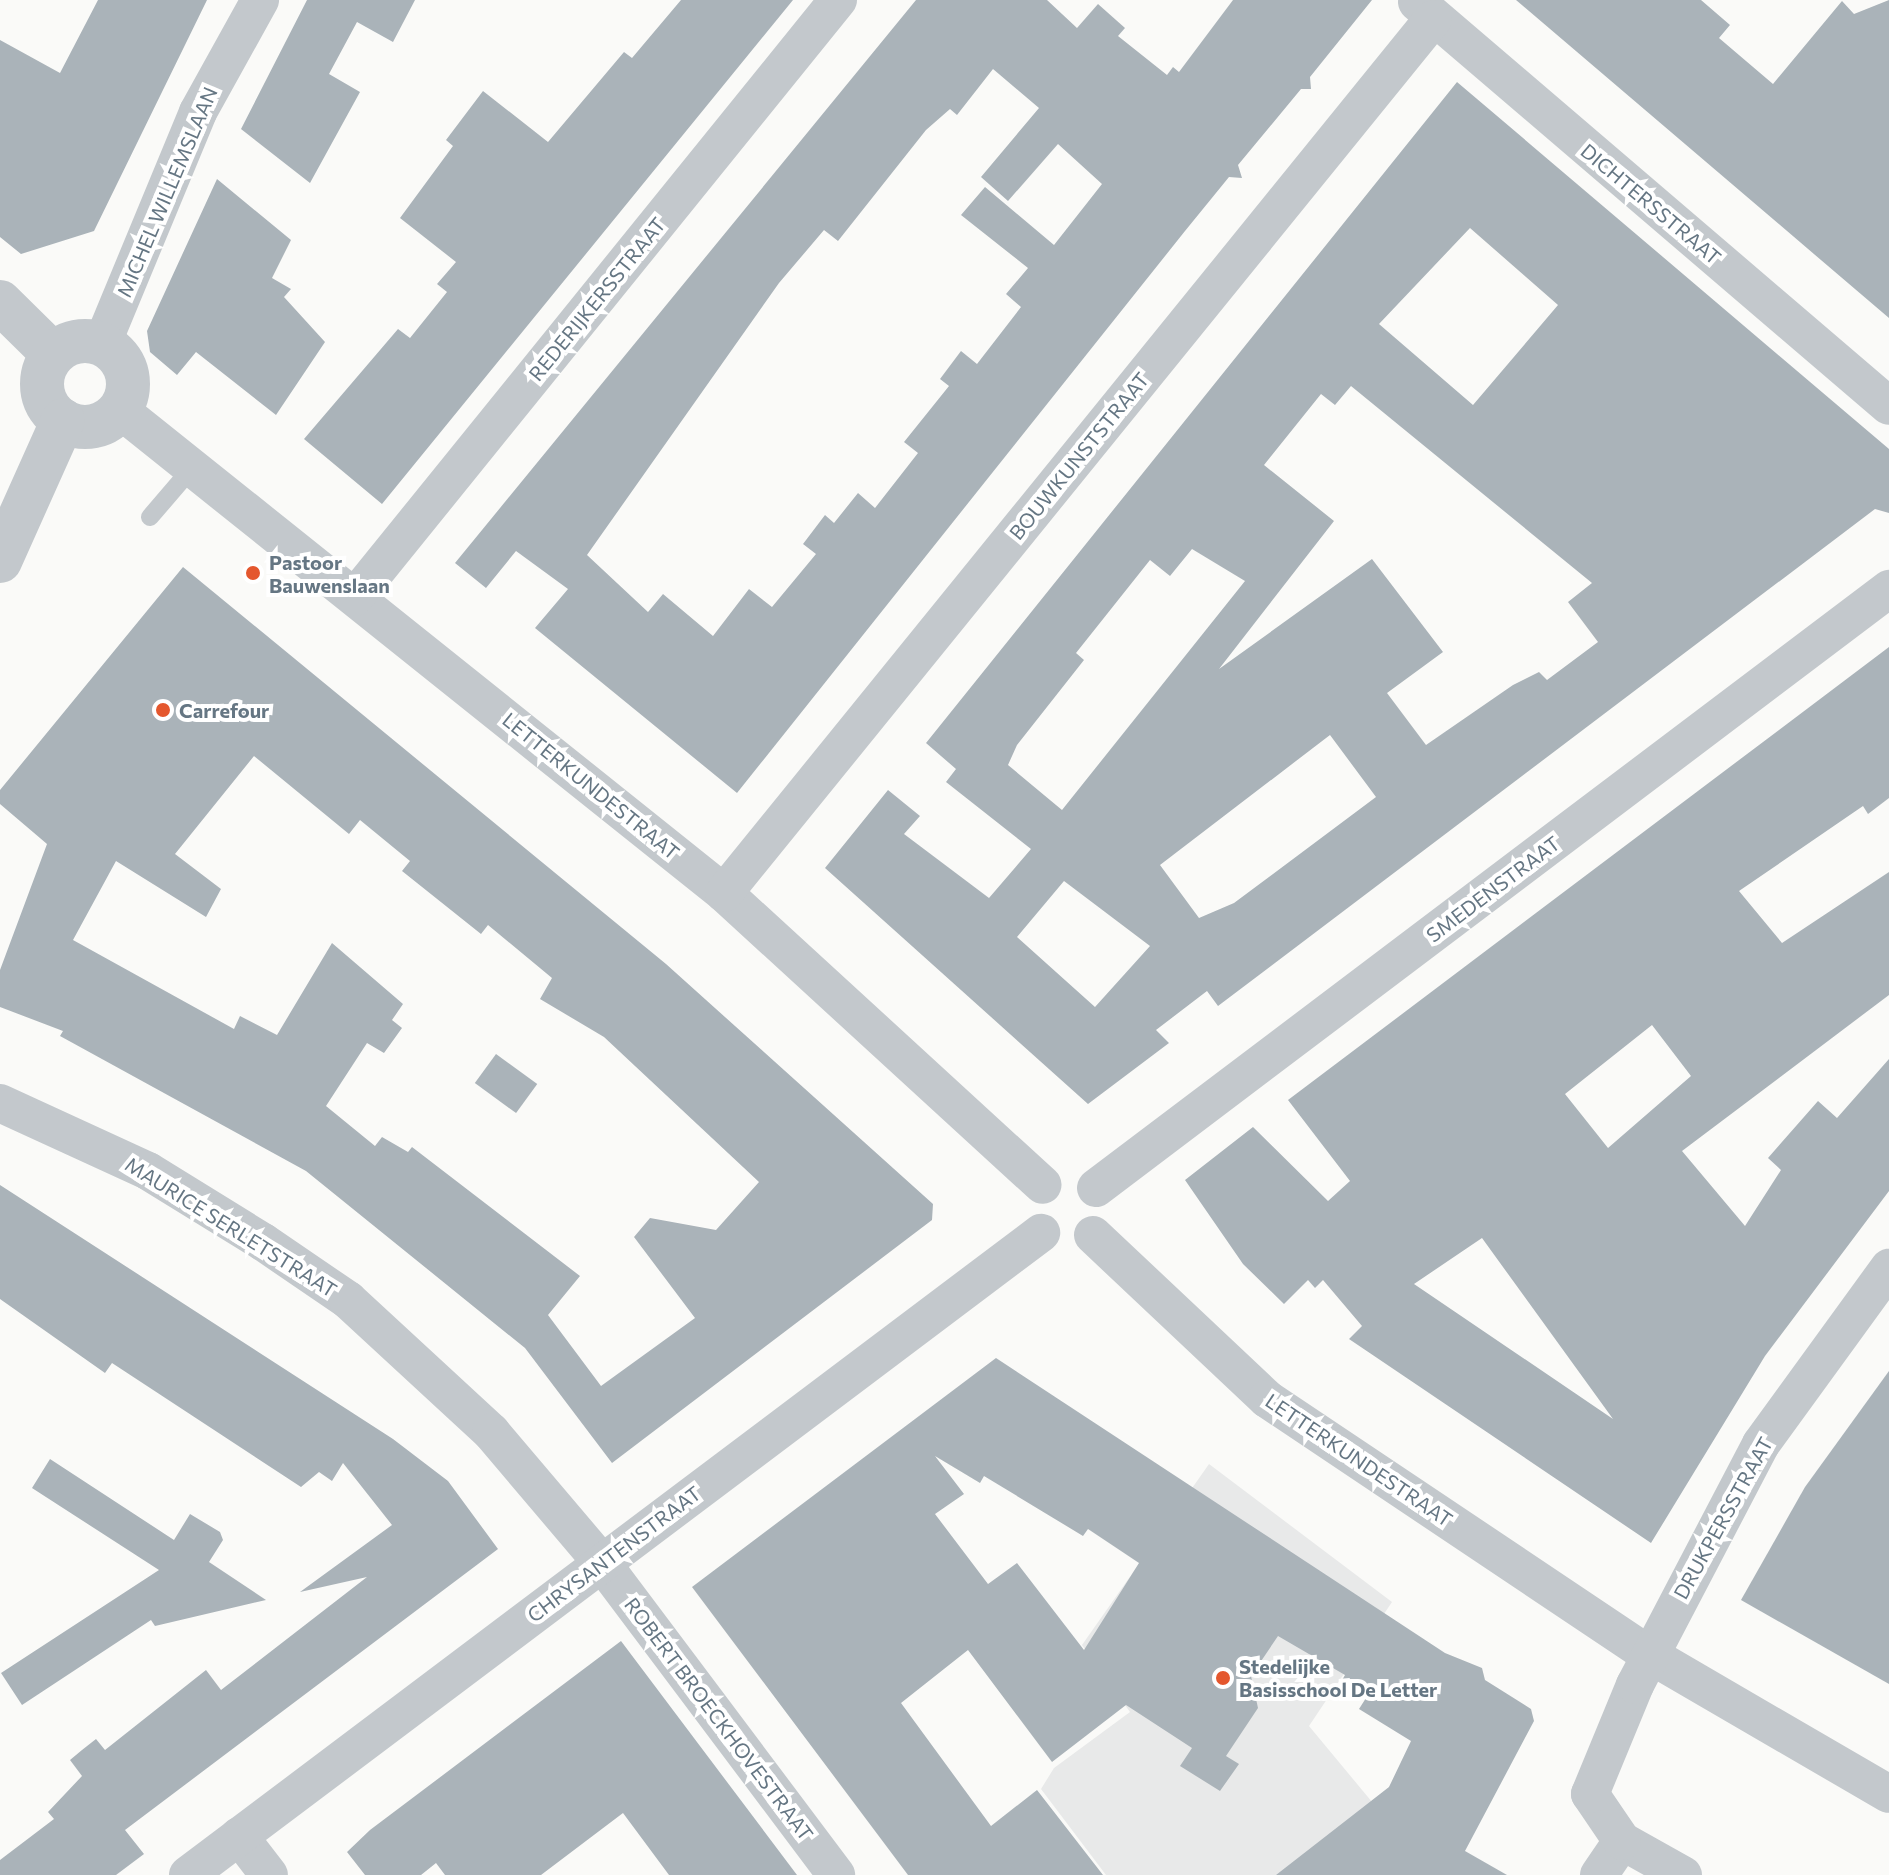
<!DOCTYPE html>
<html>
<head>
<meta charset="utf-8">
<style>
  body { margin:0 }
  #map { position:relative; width:1889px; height:1875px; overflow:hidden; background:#fafaf8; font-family:Commissioner,sans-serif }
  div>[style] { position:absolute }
  .built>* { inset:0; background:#e8e9e9 }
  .building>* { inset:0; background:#aab3b9; transform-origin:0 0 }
  .service>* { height:18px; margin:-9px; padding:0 9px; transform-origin:9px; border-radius:9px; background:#c3c8cc }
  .minor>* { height:38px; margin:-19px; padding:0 19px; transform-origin:19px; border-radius:19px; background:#c3c8cc }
  .tertiary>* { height:44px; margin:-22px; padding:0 22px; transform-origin:22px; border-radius:22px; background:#c3c8cc }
  .tertiary>.ring { margin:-22px; padding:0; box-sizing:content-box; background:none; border:44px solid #c3c8cc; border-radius:50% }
  .dots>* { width:22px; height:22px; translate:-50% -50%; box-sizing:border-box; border:4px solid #fff; border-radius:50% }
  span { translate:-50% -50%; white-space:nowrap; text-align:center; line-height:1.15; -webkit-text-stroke:8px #fff; paint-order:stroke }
  .street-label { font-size:20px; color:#657683 }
  .poi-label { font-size:20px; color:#657683; font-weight:700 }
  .left { translate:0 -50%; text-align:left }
</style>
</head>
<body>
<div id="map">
  <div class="built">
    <i style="clip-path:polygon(1209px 1464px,1392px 1602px,1309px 1726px,1421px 1861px,1403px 1875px,1106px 1875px,1041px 1789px,1054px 1768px,1130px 1712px,1082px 1645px)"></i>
  </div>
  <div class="building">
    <i style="clip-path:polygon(98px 0,207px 0,94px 231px,21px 254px,0 237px,0 40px,60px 73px)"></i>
    <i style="clip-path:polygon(307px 0,415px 0,393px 42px,357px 22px,329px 74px,360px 92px,310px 183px,241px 129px)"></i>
    <i style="clip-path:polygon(681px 0,793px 0,382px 504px,304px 439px,398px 329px,410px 338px,447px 292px,437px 284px,456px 262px,400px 218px,453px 146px,446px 140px,483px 91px,548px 142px,624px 52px,632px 58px)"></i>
    <i style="clip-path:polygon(evenodd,916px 0,1047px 0,1077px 28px,1098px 4px,1125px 28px,1118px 36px,1167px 75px,1173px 67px,1179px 72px,1233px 0,1372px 0,1310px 77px,1311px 89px,1301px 89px,1238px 165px,1242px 178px,1229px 177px,1185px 231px,737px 793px,535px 628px,568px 589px,516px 551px,486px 588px,455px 563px,916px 0,993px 69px,1039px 108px,981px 177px,1008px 201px,1058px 144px,1102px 184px,1054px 245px,985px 187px,961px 215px,1028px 268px,1006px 294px,1021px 307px,977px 364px,961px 351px,940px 379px,949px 386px,904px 442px,918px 453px,875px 508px,858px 493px,834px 523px,825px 515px,803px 544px,816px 554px,772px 607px,749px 589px,713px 636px,663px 594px,648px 612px,587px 555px,779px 283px,824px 230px,838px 241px,926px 130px,950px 109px,957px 115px,993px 69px)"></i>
    <i style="clip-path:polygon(1516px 0,1701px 0,1730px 25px,1719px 38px,1773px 84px,1842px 1px,1854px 14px,1889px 0,1889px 318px)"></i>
    <i style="clip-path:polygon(evenodd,1457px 82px,1889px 449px,1889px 513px,1875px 509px,1218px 1006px,1207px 991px,1156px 1030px,1169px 1043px,1088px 1104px,825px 868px,888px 790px,920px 816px,904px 834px,989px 898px,1031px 849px,946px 782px,956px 769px,926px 743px,1457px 82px,1470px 228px,1558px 305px,1473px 405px,1379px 324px,1470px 228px,1457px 82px,1351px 386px,1592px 583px,1568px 602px,1598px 642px,1547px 680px,1539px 672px,1513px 685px,1426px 745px,1387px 693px,1443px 652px,1372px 559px,1219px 669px,1334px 521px,1264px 465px,1321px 394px,1335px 405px,1351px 386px,1457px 82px,1192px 549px,1245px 581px,1062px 810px,1008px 765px,1017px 745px,1084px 660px,1076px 653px,1150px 560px,1170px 576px,1192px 549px,1457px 82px,1330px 735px,1376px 797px,1234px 903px,1199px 918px,1160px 865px,1330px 735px,1457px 82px,1064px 881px,1150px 946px,1095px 1007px,1017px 937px,1064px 881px)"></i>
    <i style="clip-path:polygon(217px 179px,291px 240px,272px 278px,291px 289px,284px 297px,325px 342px,276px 415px,196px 352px,177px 375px,150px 352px,147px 331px)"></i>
    <i style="clip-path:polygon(evenodd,183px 567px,666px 964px,933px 1204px,932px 1220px,612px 1463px,525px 1348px,306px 1171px,60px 1036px,63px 1031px,0 1007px,0 970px,47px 844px,0 804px,0 790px,183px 567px,254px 756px,349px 834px,360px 820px,410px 861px,402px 871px,481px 934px,488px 925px,552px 978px,540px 999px,604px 1037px,759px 1182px,716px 1230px,650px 1218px,634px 1237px,695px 1318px,601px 1386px,548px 1315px,580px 1276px,412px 1147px,408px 1152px,382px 1137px,375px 1146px,326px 1106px,367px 1043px,384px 1053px,402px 1028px,392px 1020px,403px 1004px,332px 943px,277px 1035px,240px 1016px,234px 1029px,73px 940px,116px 861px,206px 917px,221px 889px,175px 854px,254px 756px)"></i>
    <i style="clip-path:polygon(evenodd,1889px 647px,1889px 798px,1868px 814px,1863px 806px,1739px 891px,1782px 943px,1889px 872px,1889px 995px,1682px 1151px,1745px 1226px,1781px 1170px,1768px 1158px,1818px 1101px,1837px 1118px,1889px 1059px,1889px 1191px,1765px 1356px,1651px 1543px,1349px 1339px,1362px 1326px,1323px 1280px,1315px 1288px,1308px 1280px,1284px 1304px,1243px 1264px,1185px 1180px,1253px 1127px,1328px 1201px,1350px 1181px,1288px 1100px,1889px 647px,1652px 1025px,1691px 1076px,1608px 1148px,1565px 1094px,1652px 1025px,1889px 647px,1482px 1238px,1613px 1419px,1414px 1284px,1482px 1238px)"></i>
    <i style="left:496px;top:1054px;width:51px;height:36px;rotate:36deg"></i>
    <i style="clip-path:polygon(0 1185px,393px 1439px,448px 1481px,498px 1549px,125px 1830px,144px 1854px,116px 1875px,0 1875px,0 1860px,54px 1819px,48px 1812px,82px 1776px,70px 1760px,82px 1750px,96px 1739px,105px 1750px,206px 1670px,221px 1690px,367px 1577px,300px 1592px,392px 1525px,343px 1463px,332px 1481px,319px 1472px,301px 1487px,112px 1363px,105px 1373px,0 1299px)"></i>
    <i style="clip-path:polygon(evenodd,996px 1358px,1445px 1653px,1482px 1668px,1485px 1680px,1531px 1709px,1534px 1721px,1465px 1851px,1507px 1875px,1276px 1875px,1389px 1787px,1411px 1741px,1359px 1709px,1366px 1698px,1341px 1682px,1345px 1675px,1278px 1636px,1251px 1676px,1258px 1708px,1226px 1756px,1239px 1764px,1220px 1791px,1180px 1766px,1192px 1748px,1126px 1705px,1052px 1762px,968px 1650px,901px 1703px,991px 1826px,1037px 1790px,1103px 1875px,908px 1875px,692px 1587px,996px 1358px,935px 1456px,980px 1483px,984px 1476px,1083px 1536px,1088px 1529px,1139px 1563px,1084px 1650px,1017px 1563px,988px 1584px,935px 1514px,964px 1494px,935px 1456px)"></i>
    <i style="clip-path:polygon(1889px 1371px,1889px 1684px,1741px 1600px,1805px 1487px)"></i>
    <i style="clip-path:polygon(50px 1459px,174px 1540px,190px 1514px,220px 1532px,223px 1540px,209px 1562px,266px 1600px,155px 1626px,151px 1620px,22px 1705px,1px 1673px,159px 1570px,32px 1488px)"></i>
    <i style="clip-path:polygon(621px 1641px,797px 1875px,669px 1875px,623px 1813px,541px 1875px,445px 1875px,436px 1863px,421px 1875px,365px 1875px,347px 1852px,370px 1830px)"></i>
  </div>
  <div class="service">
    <i style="left:150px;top:517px;width:65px;rotate:-49.4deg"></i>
  </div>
  <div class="minor">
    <i style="left:1417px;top:2px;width:621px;rotate:40.56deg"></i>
    <i style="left:102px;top:344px;width:251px;rotate:-67.5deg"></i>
    <i style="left:198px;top:112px;width:128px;rotate:-61deg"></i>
    <i style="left:120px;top:410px;width:773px;rotate:38.65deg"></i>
    <i style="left:724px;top:893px;width:432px;rotate:42.5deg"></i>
    <i style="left:355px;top:597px;width:768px;rotate:-51.03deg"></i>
    <i style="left:724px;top:893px;width:1125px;rotate:-50.95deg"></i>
    <i style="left:0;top:1103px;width:163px;rotate:24.7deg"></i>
    <i style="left:148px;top:1171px;width:135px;rotate:31.7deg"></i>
    <i style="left:263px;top:1242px;width:103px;rotate:34.3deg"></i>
    <i style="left:348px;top:1300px;width:195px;rotate:42.7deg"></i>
    <i style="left:491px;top:1432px;width:172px;rotate:49.7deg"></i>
    <i style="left:602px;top:1563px;width:390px;rotate:53.1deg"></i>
    <i style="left:1096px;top:1188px;width:994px;rotate:-37.07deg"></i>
    <i style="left:1093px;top:1235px;width:239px;rotate:43.3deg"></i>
    <i style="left:1267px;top:1399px;width:461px;rotate:33.8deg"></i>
    <i style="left:1650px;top:1655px;width:276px;rotate:30.2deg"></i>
    <i style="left:239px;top:1836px;width:49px;rotate:52.4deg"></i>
    <i style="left:188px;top:1875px;width:1068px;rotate:-36.97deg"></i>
    <i style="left:1599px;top:1875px;width:41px;rotate:-55.9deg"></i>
    <i style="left:1683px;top:1875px;width:70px;rotate:-150.9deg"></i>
    <i style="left:1622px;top:1841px;width:57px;rotate:-124.2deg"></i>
    <i style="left:1590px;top:1794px;width:118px;rotate:-67.6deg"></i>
    <i style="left:1635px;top:1685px;width:272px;rotate:-62.4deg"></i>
    <i style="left:1761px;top:1444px;width:218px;rotate:-54deg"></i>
  </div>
  <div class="tertiary">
    <i style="left:0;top:302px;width:74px;rotate:44.5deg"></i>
    <i class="ring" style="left:42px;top:341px;width:42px;height:42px"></i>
    <i style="left:0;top:561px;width:154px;rotate:-65.9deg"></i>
  </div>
  <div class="dots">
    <i style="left:253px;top:573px;background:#e4572e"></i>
    <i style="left:163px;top:710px;background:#e4572e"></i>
    <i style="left:1223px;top:1678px;background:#e4572e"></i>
  </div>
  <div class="street-label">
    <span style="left:167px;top:192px;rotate:-67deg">MICHEL WILLEMSLAAN</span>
    <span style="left:1651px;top:204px;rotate:40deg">DICHTERSSTRAAT</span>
    <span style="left:597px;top:299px;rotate:-51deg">REDERIJKERSSTRAAT</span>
    <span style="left:1079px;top:456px;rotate:-51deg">BOUWKUNSTSTRAAT</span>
    <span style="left:591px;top:786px;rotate:39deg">LETTERKUNDESTRAAT</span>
    <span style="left:1493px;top:889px;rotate:-37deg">SMEDENSTRAAT</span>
    <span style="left:231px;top:1227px;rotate:32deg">MAURICE SERLETSTRAAT</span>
    <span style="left:1359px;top:1460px;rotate:34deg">LETTERKUNDESTRAAT</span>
    <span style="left:1723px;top:1518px;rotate:-61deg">DRUKPERSSTRAAT</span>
    <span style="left:614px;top:1554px;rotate:-37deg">CHRYSANTENSTRAAT</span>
    <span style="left:719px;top:1719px;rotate:53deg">ROBERT BROECKHOVESTRAAT</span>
  </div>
  <div class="poi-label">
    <span class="left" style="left:269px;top:574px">Pastoor<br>Bauwenslaan</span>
    <span class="left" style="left:179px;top:710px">Carrefour</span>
    <span class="left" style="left:1239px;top:1678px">Stedelijke<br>Basisschool De Letter</span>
  </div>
</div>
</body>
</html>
